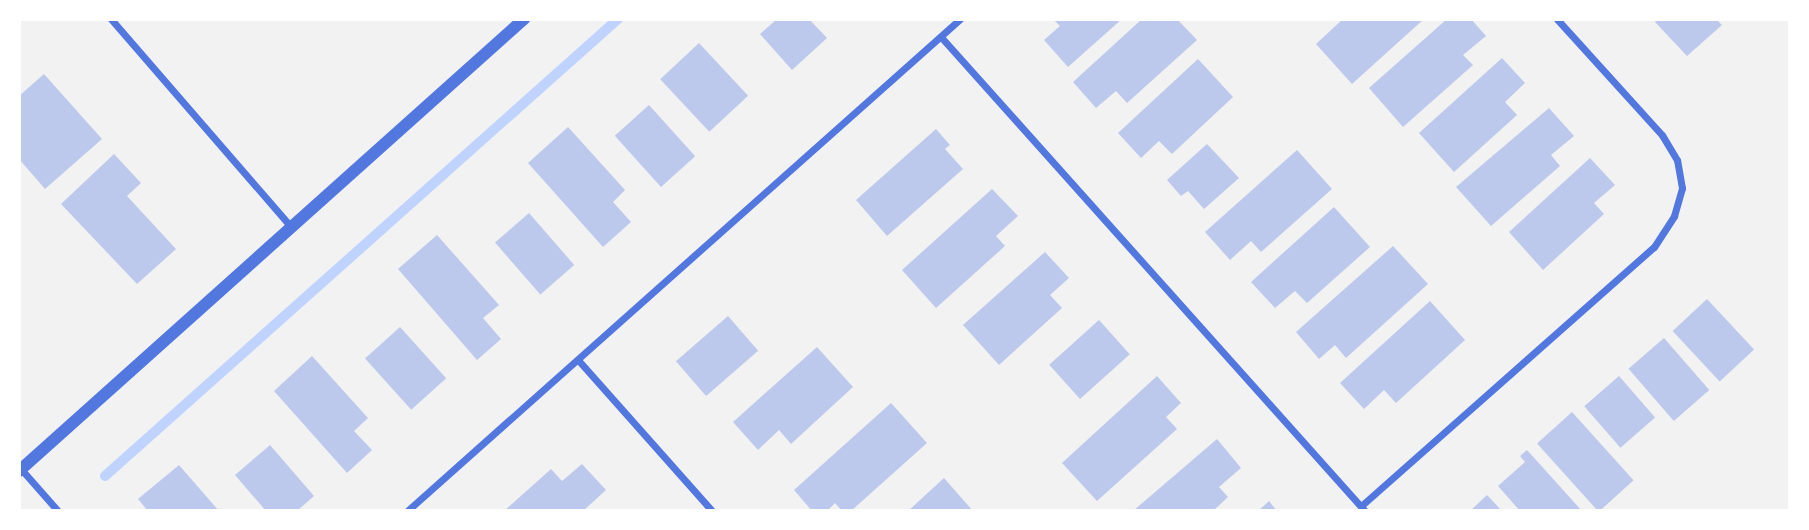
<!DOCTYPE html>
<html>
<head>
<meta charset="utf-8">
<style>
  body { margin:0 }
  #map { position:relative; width:1809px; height:530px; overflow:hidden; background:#f2f2f2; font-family:"Alegreya Sans",sans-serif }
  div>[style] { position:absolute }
  .stream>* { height:10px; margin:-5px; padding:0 5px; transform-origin:5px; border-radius:5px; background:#bfd3fe }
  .building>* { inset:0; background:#bdc9ec; transform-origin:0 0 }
  .minor>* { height:7px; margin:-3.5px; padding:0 3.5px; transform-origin:3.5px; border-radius:3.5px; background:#5277de }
  .tertiary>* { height:12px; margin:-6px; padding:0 6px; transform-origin:6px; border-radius:6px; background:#5277de }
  span { translate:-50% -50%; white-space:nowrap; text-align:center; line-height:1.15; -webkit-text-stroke:5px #fff; paint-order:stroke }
  .frame { position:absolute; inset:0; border:21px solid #fff; pointer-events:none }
</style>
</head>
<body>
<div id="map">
  <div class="stream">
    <i style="left:105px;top:476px;width:687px;rotate:-41.7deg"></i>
  </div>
  <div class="building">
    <i style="clip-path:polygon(777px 19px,809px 19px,827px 38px,792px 70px,760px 34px)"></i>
    <i style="clip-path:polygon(1053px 19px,1122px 19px,1068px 67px,1044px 40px,1060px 26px)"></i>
    <i style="clip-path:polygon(1142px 19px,1177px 19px,1197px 40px,1127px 103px,1116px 91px,1096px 108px,1073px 82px)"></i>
    <i style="clip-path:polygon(1343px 19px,1424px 19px,1352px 84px,1316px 44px)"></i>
    <i style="clip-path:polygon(1447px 19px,1471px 19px,1486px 36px,1463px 55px,1473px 65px,1403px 127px,1369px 88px)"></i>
    <i style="clip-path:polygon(1658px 19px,1716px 19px,1722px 25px,1687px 56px,1655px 22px)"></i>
    <i style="left:699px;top:43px;width:72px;height:53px;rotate:47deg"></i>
    <i style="clip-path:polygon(1502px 58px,1525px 83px,1505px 102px,1517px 115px,1454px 172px,1419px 133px)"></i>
    <i style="clip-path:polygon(1198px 59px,1233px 97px,1172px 154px,1159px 141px,1141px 158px,1118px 133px)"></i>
    <i style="clip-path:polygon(44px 74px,102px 139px,45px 189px,19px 159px,19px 96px)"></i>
    <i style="left:649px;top:105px;width:69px;height:46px;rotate:48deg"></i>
    <i style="clip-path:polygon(1549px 108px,1574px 136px,1551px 155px,1560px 166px,1491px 226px,1456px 187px)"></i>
    <i style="clip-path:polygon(568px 127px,625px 190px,613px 202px,631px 222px,603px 247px,528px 163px)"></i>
    <i style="clip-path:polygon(936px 129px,950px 145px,945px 149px,963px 169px,887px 236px,856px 200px)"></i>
    <i style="clip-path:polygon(1207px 144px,1239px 178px,1204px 209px,1188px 191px,1181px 196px,1167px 180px)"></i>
    <i style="clip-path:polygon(1297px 150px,1332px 189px,1261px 252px,1251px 241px,1230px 260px,1205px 232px)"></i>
    <i style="clip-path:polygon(114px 154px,141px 183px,127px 196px,176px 249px,137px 284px,61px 204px)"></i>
    <i style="clip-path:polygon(1590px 158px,1615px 185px,1594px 203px,1604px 214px,1543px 270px,1509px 232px)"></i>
    <i style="clip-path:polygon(992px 189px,1018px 216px,996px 236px,1005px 246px,936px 308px,902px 270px)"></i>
    <i style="clip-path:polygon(1334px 207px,1370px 247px,1307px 303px,1295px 291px,1275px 308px,1251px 282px)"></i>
    <i style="left:529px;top:213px;width:69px;height:45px;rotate:49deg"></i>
    <i style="clip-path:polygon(437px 235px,499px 305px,483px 318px,501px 339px,477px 360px,398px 269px)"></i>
    <i style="clip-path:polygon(1393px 246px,1428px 284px,1346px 358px,1335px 345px,1319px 359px,1296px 332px)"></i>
    <i style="clip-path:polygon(1045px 252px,1069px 278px,1050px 295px,1062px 308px,999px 365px,963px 325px)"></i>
    <i style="left:1707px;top:299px;width:69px;height:47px;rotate:47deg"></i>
    <i style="clip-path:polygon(1430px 301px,1465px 340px,1396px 403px,1384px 390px,1364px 409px,1340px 383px)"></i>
    <i style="left:728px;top:316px;width:46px;height:69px;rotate:49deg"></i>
    <i style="left:1099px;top:320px;width:46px;height:67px;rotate:48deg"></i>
    <i style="left:400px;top:327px;width:69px;height:47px;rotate:48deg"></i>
    <i style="left:1664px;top:338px;width:69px;height:47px;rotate:49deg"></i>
    <i style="clip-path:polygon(817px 347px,853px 387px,791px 444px,779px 430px,758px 450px,733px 422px)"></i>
    <i style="clip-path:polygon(312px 356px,368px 418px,354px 431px,372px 450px,347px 473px,274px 391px)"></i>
    <i style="clip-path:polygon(1157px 376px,1181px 403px,1166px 417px,1177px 429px,1097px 501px,1062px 463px)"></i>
    <i style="left:1619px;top:376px;width:55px;height:46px;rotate:49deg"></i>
    <i style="clip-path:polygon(891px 403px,927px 443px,851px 511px,842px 511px,835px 503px,827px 511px,812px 511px,794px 490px)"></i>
    <i style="left:1572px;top:412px;width:92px;height:47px;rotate:48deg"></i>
    <i style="clip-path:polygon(1217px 439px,1241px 468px,1219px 487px,1228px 497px,1213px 511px,1133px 511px)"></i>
    <i style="clip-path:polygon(270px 445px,314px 496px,297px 511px,266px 511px,235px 475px)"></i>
    <i style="clip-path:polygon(1527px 450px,1555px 481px,1582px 511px,1520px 511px,1498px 486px,1525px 462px,1520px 456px)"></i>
    <i style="clip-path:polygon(582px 464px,606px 490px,583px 511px,504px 511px,551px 469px,562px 481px)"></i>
    <i style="clip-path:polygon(179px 465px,219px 511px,148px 511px,138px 499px)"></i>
    <i style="clip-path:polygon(944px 478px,973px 511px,908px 511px)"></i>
    <i style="clip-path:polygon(1487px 495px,1502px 511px,1470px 511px)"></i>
    <i style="clip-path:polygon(1269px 501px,1277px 511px,1258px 511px)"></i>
  </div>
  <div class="minor">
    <i style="left:111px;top:19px;width:275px;rotate:49.1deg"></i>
    <i style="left:941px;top:37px;width:636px;rotate:48.19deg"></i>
    <i style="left:579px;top:361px;width:200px;rotate:48.4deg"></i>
    <i style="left:21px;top:469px;width:56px;rotate:48.6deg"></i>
    <i style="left:1361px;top:506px;width:391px;rotate:-41.5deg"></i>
    <i style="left:1654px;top:247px;width:37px;rotate:-57deg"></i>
    <i style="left:1674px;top:216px;width:29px;rotate:-74deg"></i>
    <i style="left:1682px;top:188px;width:28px;rotate:-100deg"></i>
    <i style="left:1677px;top:160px;width:29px;rotate:-121deg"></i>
    <i style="left:1662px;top:135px;width:156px;rotate:-132.2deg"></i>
    <i style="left:407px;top:511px;width:740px;rotate:-41.66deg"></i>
  </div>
  <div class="tertiary">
    <i style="left:19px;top:471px;width:678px;rotate:-41.83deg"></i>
  </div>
  <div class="frame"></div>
</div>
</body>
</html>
